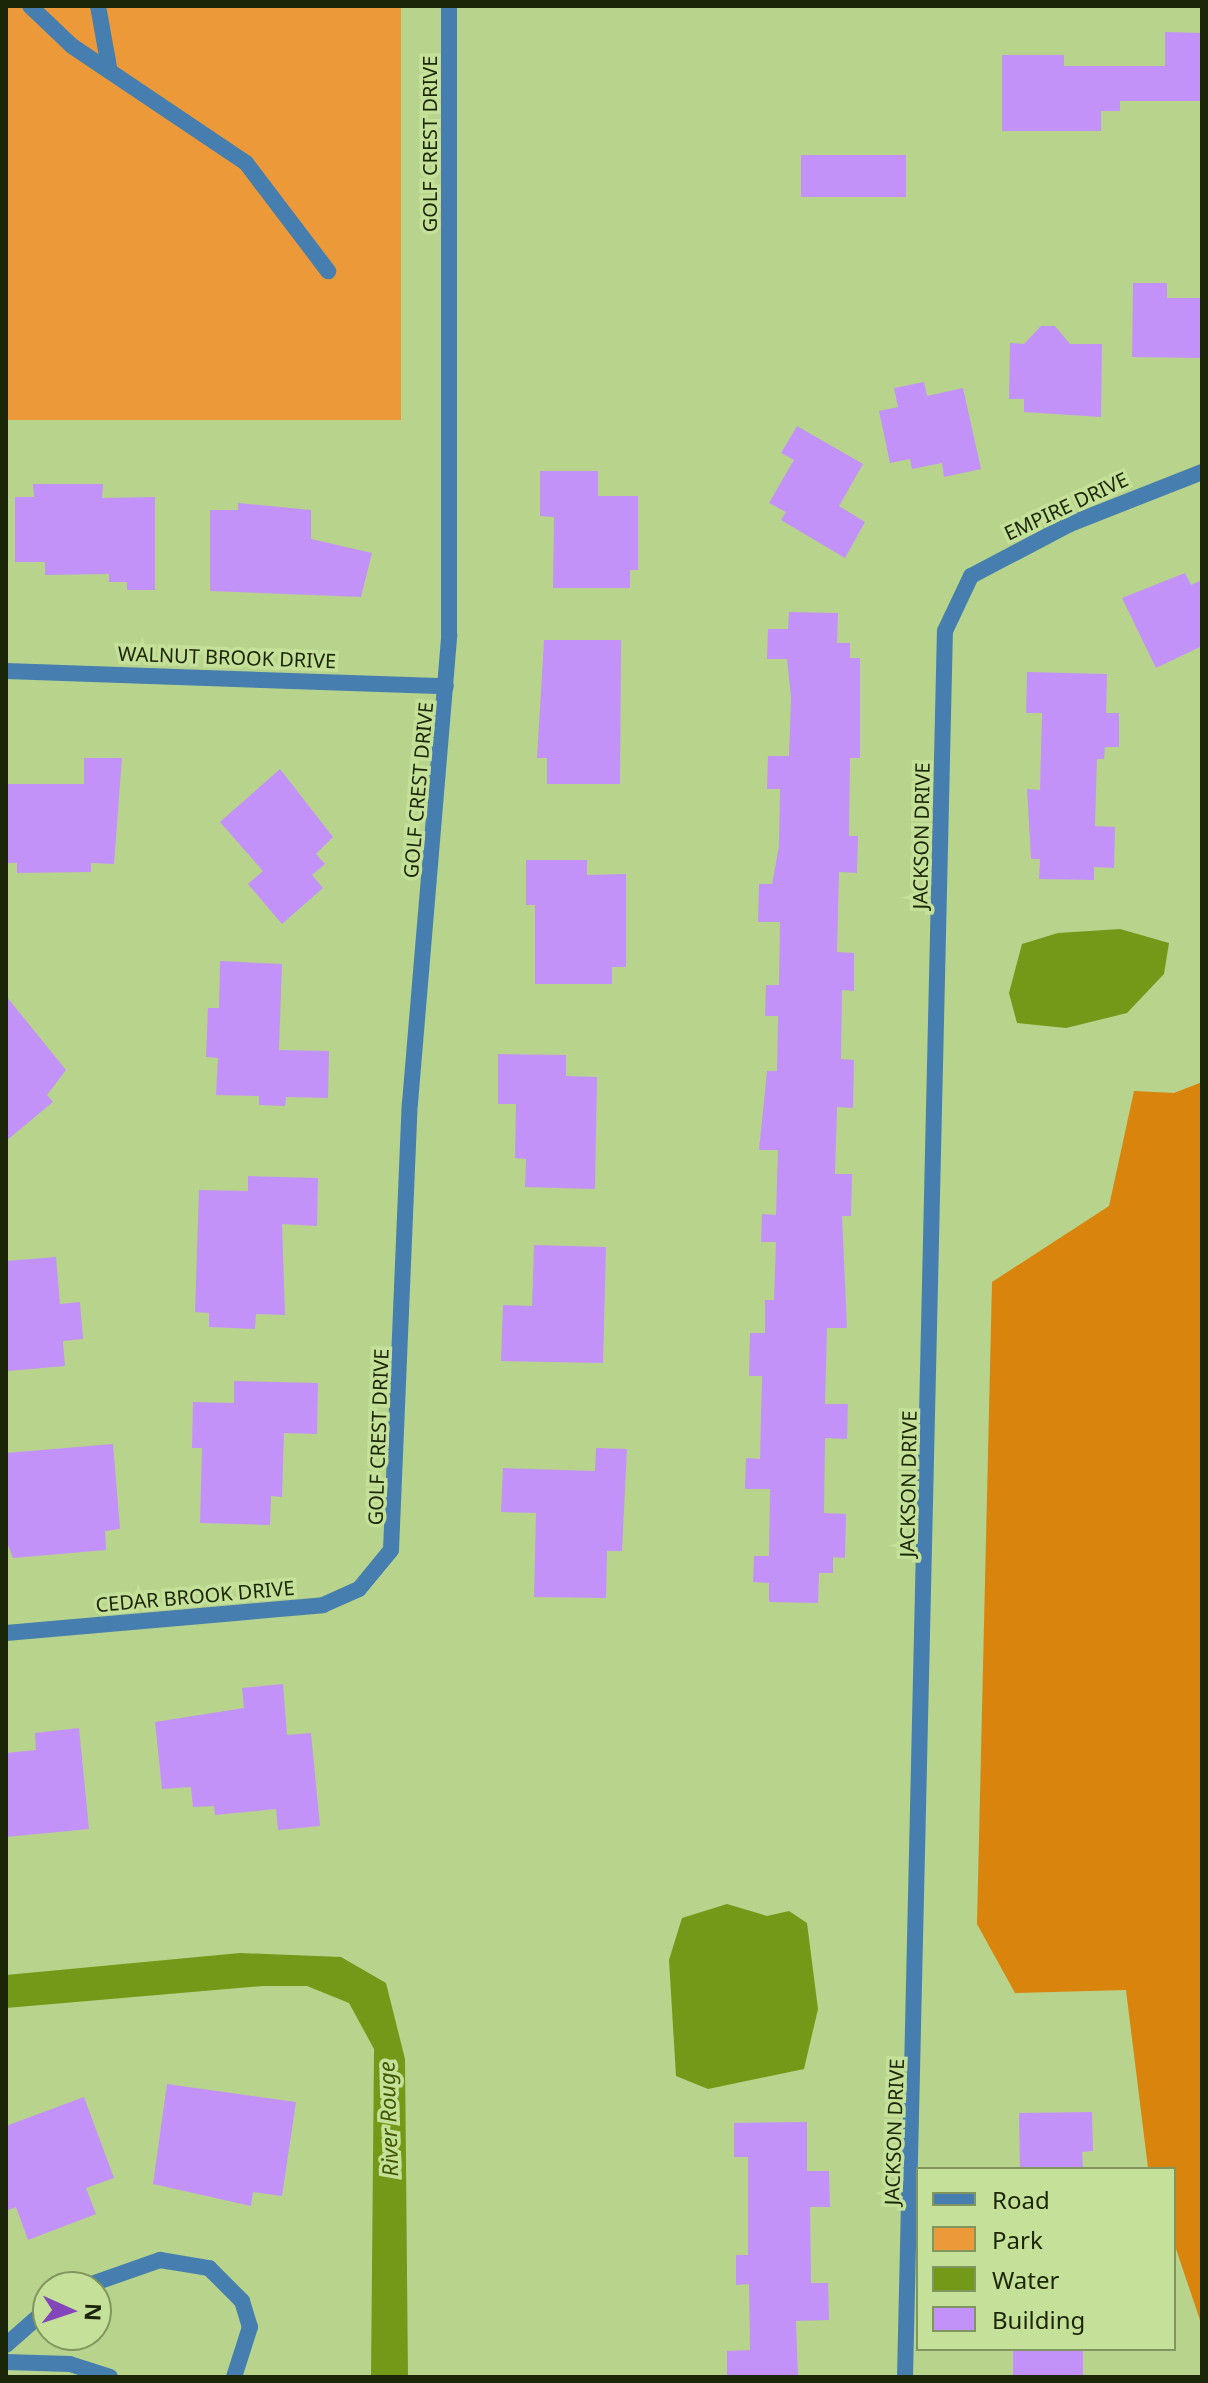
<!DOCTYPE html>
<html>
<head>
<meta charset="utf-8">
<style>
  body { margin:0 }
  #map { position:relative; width:1208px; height:2383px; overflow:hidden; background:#b8d38c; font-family:"Noto Sans",sans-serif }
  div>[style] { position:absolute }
  .green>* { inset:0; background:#ec9939; transform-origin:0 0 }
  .forest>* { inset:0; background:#d9840c }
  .water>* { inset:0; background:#749818 }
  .building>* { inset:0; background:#c392f9; transform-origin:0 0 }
  .service>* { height:16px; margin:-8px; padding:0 8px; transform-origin:8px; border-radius:8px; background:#467faf }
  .minor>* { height:16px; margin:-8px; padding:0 8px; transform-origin:8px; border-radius:8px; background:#467faf }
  span { translate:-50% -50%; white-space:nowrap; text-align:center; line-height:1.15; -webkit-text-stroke:7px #c5e098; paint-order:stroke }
  .street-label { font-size:20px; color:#1b2508 }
  .water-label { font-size:22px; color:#415800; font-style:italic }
  .frame { position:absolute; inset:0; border:8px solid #1b2508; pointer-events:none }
  .legend { position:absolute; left:916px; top:2167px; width:260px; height:184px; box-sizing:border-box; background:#c5e098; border:2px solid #81955e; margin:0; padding:10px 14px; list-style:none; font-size:24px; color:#1b2508 }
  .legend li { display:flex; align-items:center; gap:16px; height:40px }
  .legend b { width:40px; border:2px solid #81955e }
  .north { position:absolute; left:32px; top:2271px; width:80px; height:80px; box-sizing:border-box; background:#c5e098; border:2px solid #81955e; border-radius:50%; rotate:93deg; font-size:22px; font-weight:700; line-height:32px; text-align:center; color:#1b2508 }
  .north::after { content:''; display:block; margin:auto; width:28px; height:36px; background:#8345ba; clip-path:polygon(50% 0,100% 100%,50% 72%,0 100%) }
</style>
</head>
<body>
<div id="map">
  <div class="green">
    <i style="left:6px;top:6px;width:395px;height:414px"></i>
  </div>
  <div class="forest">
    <i style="clip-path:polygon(1202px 1082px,1202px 2326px,1174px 2243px,1174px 2169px,1148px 2168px,1126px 1990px,1015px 1993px,977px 1924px,992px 1282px,1109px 1206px,1134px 1091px,1174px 1093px)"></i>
  </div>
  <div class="water">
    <i style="clip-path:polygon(1120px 929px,1169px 943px,1164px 974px,1127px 1013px,1066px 1028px,1017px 1023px,1009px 993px,1022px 944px,1058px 933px)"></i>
    <i style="clip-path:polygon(727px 1904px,767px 1916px,789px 1911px,807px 1923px,818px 2009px,804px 2069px,708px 2089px,676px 2076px,669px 1960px,682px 1918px)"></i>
    <i style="clip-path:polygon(240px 1953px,341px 1957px,386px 1983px,405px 2059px,408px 2377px,371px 2377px,374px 2049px,349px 2003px,307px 1986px,263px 1986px,6px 2008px,6px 1975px)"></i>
  </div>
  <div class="building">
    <i style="clip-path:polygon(1165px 32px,1202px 33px,1202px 101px,1120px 101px,1120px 111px,1101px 111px,1101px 131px,1002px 131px,1002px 55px,1064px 55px,1064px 66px,1165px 66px)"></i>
    <i style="left:801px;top:155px;width:105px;height:42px"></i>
    <i style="clip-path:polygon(1133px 283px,1167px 283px,1167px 298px,1202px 298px,1202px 358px,1132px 357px)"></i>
    <i style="clip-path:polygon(1041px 326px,1055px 326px,1070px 344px,1102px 344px,1101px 417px,1024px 412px,1024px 399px,1009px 399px,1010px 343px,1024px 344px)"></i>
    <i style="clip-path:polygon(924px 382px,927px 396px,963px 388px,981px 469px,944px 477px,942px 463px,912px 469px,910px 459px,890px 463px,879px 411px,898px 407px,894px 388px)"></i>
    <i style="clip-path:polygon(797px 426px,863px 464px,839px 506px,865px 522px,845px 558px,781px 520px,786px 512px,769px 503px,794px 460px,781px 453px)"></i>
    <i style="clip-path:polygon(540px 471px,598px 471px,598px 496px,638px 496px,638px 570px,630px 570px,630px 588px,553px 588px,554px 517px,540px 516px)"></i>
    <i style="clip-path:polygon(33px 484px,103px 484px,102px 498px,155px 497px,155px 590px,127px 590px,127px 582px,109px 582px,109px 574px,45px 575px,45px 562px,15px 562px,15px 497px,34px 497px)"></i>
    <i style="clip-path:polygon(238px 503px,311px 510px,311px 539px,372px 553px,361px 597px,210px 591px,210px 510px,238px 510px)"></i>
    <i style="clip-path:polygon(1185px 573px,1191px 585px,1202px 580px,1202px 646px,1156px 668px,1122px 598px)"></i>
    <i style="clip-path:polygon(789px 612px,838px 613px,837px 643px,850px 643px,850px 658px,860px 658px,860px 758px,850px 758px,849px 836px,858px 836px,857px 873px,839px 872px,837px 952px,854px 953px,854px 991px,842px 990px,841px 1059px,854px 1060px,853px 1108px,837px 1107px,835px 1174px,852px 1174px,851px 1216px,842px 1216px,847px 1328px,827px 1328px,825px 1404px,848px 1404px,847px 1439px,825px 1438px,824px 1513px,846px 1514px,845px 1558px,833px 1557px,833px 1573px,819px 1573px,818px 1603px,769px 1602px,769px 1583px,753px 1582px,754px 1556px,769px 1556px,770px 1489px,745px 1489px,746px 1458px,760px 1459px,762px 1376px,749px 1376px,750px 1333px,765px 1333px,765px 1300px,774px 1300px,776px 1242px,761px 1242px,762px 1214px,776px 1215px,778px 1150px,759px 1150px,767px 1071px,777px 1071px,778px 1016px,765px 1016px,766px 985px,779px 985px,780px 922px,758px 922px,759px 884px,772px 884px,779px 846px,780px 789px,767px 789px,768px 756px,789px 756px,791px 697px,787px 659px,767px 659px,768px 629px,788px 629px)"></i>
    <i style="clip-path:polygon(544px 640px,621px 640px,620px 784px,547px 784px,547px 758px,537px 758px)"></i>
    <i style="clip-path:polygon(1027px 672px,1107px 674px,1106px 713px,1119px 713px,1119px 747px,1105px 747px,1104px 759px,1097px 759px,1095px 826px,1115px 827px,1114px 868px,1094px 867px,1094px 880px,1039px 879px,1040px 859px,1031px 859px,1027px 789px,1040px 790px,1042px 713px,1026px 713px)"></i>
    <i style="clip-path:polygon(84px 758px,122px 758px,114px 864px,91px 863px,91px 872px,17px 873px,17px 863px,6px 863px,6px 784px,84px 784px)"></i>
    <i style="clip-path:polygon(280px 769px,333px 837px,316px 854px,325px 864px,312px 875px,323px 888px,282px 924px,248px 884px,263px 871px,220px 822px)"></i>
    <i style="clip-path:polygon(526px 860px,587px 860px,587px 875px,626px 874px,626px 967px,612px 967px,612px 984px,535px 984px,535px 905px,526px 905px)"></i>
    <i style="clip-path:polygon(220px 961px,282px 964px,279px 1050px,329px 1051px,328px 1098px,286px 1097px,285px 1106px,259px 1105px,259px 1096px,216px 1095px,218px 1058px,206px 1057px,208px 1008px,219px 1008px)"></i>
    <i style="clip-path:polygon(6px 996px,66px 1070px,47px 1095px,53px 1102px,6px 1141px)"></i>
    <i style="clip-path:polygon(498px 1054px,566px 1055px,566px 1076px,597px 1077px,595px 1189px,525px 1187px,526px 1159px,515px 1158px,516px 1104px,498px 1104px)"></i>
    <i style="clip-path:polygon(248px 1176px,318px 1178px,317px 1226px,282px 1224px,285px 1315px,256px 1314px,255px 1329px,209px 1327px,209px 1313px,195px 1312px,199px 1190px,248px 1191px)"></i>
    <i style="clip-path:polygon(534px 1245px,606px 1247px,603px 1363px,501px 1361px,503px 1305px,532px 1306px)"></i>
    <i style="clip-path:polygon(56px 1257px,60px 1304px,80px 1302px,83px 1339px,63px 1341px,65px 1366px,8px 1371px,6px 1261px)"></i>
    <i style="clip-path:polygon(234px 1381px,318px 1383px,317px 1434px,284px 1433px,282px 1497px,271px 1496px,270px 1525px,200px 1523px,202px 1448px,192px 1448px,193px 1402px,234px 1403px)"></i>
    <i style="clip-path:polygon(113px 1444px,120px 1529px,105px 1531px,106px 1550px,13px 1558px,6px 1540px,6px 1453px)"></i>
    <i style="clip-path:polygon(596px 1448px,627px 1449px,622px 1551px,607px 1551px,606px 1598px,534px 1597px,536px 1513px,501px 1512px,503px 1468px,595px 1471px)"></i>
    <i style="clip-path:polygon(283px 1684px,287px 1735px,311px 1733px,320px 1826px,278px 1830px,276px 1809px,215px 1815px,214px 1806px,193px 1807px,191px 1787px,162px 1789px,155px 1722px,244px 1708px,242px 1688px)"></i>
    <i style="clip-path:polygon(79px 1728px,89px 1829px,6px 1837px,6px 1753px,36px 1750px,35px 1733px)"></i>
    <i style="clip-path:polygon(167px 2084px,296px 2102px,282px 2196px,253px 2192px,251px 2206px,153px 2184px)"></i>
    <i style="clip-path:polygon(84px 2097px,114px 2178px,86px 2188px,96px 2214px,28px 2240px,16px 2207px,6px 2211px,6px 2126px)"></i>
    <i style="clip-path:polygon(1092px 2112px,1093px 2151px,1082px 2152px,1083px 2169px,1020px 2169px,1019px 2113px)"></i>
    <i style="clip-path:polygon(807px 2122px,807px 2171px,829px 2171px,830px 2207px,810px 2207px,811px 2283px,828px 2283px,829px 2320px,796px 2321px,798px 2377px,727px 2377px,727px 2351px,750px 2350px,749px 2284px,736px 2285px,736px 2255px,748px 2255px,748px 2157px,734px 2157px,734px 2123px)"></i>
    <i style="left:1013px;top:2349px;width:70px;height:28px"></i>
  </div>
  <div class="service">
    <i style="left:30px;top:6px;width:58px;rotate:43.6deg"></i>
    <i style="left:72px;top:46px;width:210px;rotate:33.9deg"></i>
    <i style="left:246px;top:163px;width:136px;rotate:52.8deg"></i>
    <i style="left:98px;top:6px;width:62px;rotate:79.8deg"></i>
  </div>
  <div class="minor">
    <i style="left:6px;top:671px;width:440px;rotate:2deg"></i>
    <i style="left:6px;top:1633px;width:318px;rotate:-5deg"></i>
    <i style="left:323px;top:1605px;width:39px;rotate:-24deg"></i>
    <i style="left:359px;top:1589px;width:50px;rotate:-50.6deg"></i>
    <i style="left:391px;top:1550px;width:447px;rotate:-87.6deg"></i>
    <i style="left:410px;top:1103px;width:470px;rotate:-85.2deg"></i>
    <i style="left:449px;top:635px;width:629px;rotate:-90deg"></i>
    <i style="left:83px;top:2287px;width:82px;rotate:-19.3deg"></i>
    <i style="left:160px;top:2260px;width:50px;rotate:9.3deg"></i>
    <i style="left:209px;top:2268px;width:47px;rotate:45deg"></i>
    <i style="left:242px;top:2301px;width:27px;rotate:73deg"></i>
    <i style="left:250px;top:2327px;width:52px;rotate:107.7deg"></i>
    <i style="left:6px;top:2345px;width:56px;rotate:-41.4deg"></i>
    <i style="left:6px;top:2362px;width:64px;rotate:1.8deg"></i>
    <i style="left:70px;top:2364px;width:42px;rotate:18deg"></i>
    <i style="left:905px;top:2377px;width:1746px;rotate:-88.69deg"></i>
    <i style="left:945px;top:631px;width:61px;rotate:-64.7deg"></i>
    <i style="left:971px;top:576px;width:112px;rotate:-27.7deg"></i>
    <i style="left:1070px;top:524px;width:142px;rotate:-21.5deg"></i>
  </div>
  <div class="street-label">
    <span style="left:429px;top:144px;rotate:-90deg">GOLF CREST DRIVE</span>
    <span style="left:1066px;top:506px;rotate:-25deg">EMPIRE DRIVE</span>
    <span style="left:227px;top:657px;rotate:2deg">WALNUT BROOK DRIVE</span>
    <span style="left:418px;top:790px;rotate:-85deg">GOLF CREST DRIVE</span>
    <span style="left:921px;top:836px;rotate:-89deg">JACKSON DRIVE</span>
    <span style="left:378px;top:1437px;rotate:-88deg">GOLF CREST DRIVE</span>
    <span style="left:908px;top:1484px;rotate:-89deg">JACKSON DRIVE</span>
    <span style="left:195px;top:1596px;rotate:-5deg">CEDAR BROOK DRIVE</span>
    <span style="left:894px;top:2132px;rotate:-88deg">JACKSON DRIVE</span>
  </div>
  <div class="water-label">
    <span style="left:388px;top:2119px;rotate:-92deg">River Rouge</span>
  </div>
  <div class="frame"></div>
  <ul class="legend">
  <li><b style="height:10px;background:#467faf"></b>Road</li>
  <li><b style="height:22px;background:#ec9939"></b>Park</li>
  <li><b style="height:22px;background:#749818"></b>Water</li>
  <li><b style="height:22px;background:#c392f9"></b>Building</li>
  </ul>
  <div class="north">N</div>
</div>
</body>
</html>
